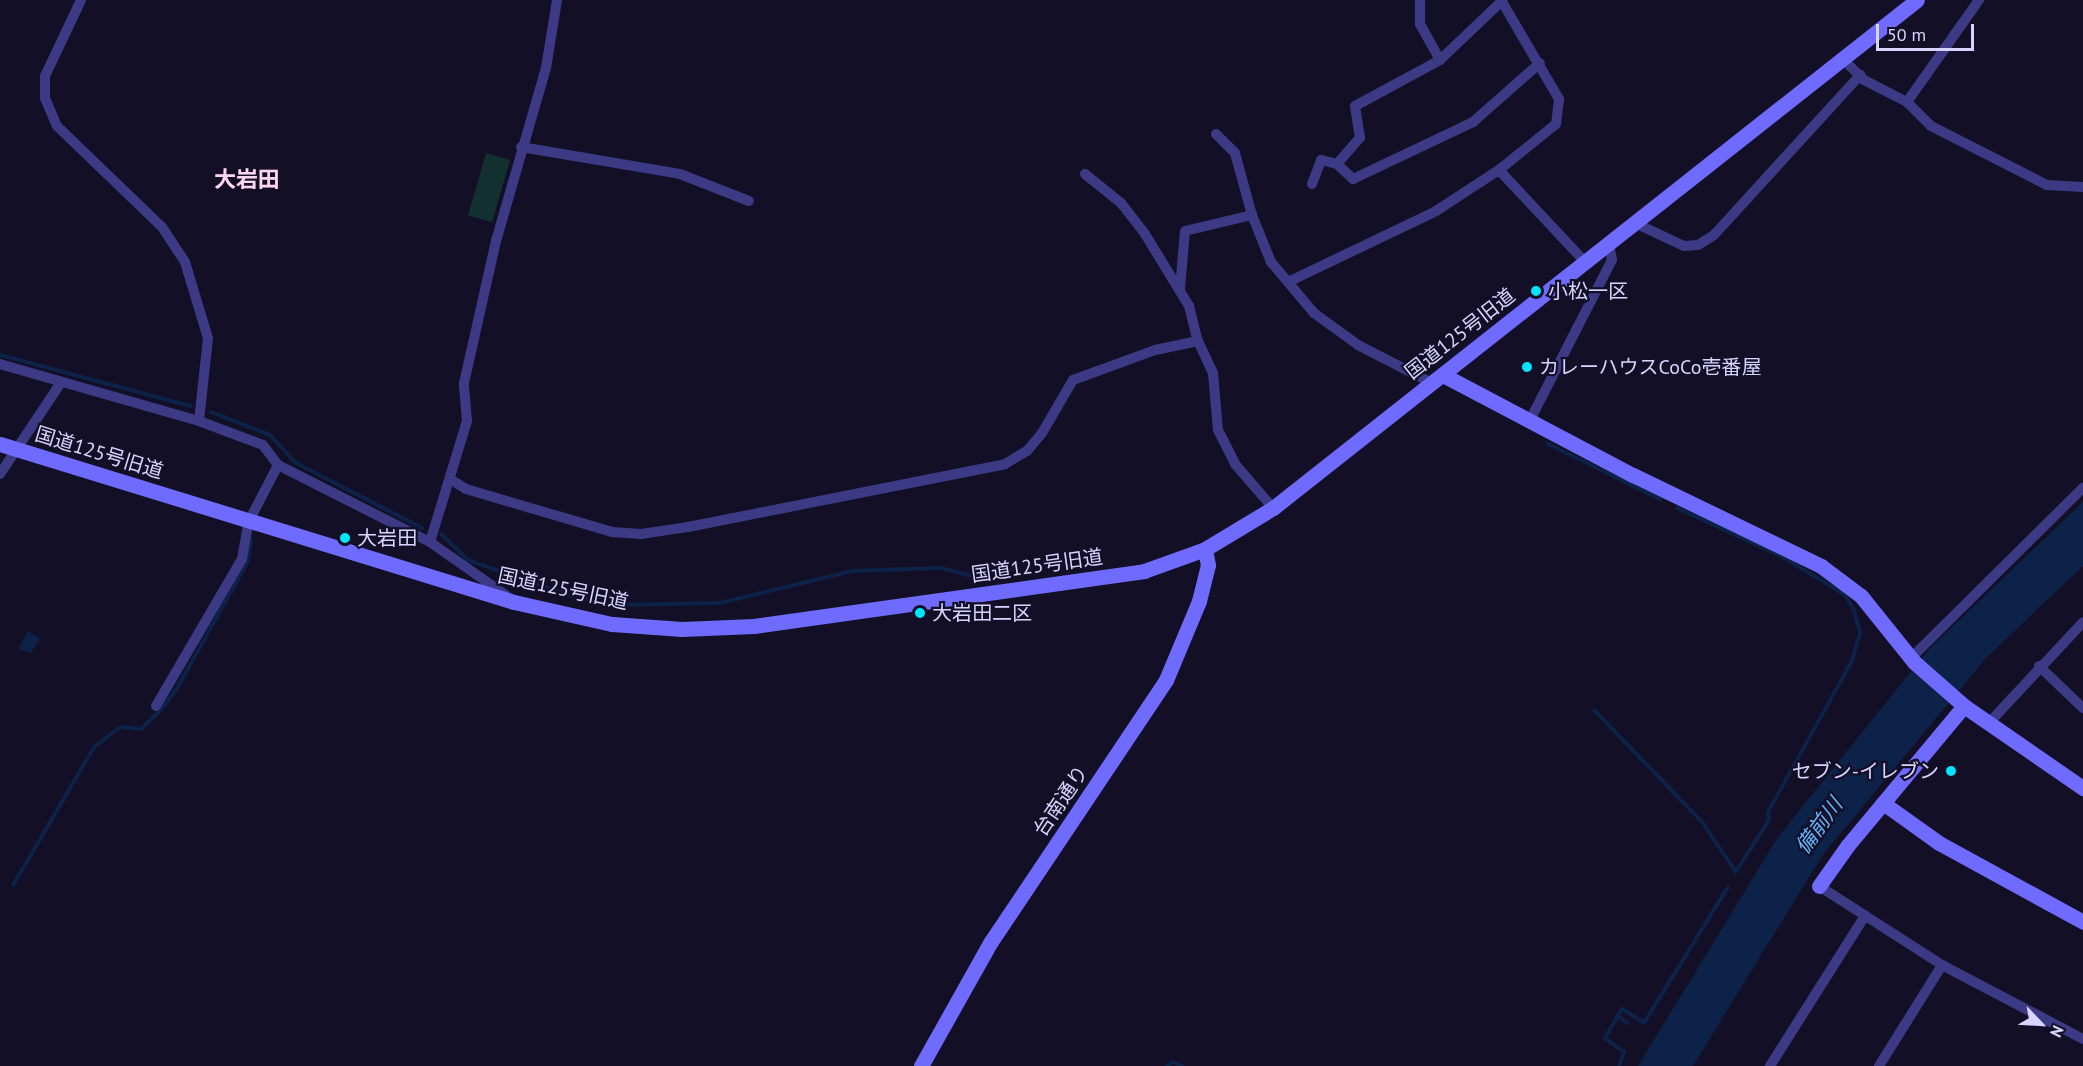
<!DOCTYPE html>
<html>
<head>
<meta charset="utf-8">
<style>
  body { margin:0 }
  #map { position:relative; width:2083px; height:1066px; overflow:hidden; background:#130f26; font-family:"PT Sans","Noto Sans JP",sans-serif }
  div>[style] { position:absolute }
  .green>* { inset:0; background:#12302f; transform-origin:0 0 }
  .water>* { inset:0; background:#0c2248 }
  .stream>* { height:4px; margin:-2px; padding:0 2px; transform-origin:2px; border-radius:2px; background:#0c2248 }
  .street>* { height:10px; margin:-5px; padding:0 5px; transform-origin:5px; border-radius:5px; background:#3d3a85 }
  .secondary>* { height:15px; margin:-7.5px; padding:0 7.5px; transform-origin:7.5px; border-radius:7.5px; background:#6f6bff }
  .dots>* { width:16px; height:16px; translate:-50% -50%; box-sizing:border-box; border:3px solid #130f26; border-radius:50% }
  span { translate:-50% -50%; white-space:nowrap; text-align:center; line-height:1.15; -webkit-text-stroke:4.5px #130f26; paint-order:stroke }
  .poi-label { font-size:20px; color:#d9d4ff }
  .left { translate:0 -50%; text-align:left }
  .right { translate:-100% -50%; text-align:right }
  .street-label { font-size:20px; color:#d9d4ff }
  .water-label { font-size:21px; color:#62b6ff; font-style:italic }
  .quarter-label { font-size:22px; color:#ffd6f0; font-weight:700 }
  .north { position:absolute; left:2011px; top:994px; width:60px; height:60px; -webkit-text-stroke:4px #130f26; paint-order:stroke; rotate:115deg; font-size:16px; font-weight:700; line-height:24px; text-align:center; color:#d9d4ff }
  .north::after { content:''; display:block; margin:auto; width:21px; height:27px; background:#d9d4ff; clip-path:polygon(50% 0,100% 100%,50% 72%,0 100%) }
  .scale { position:absolute; left:1876px; top:24px; width:98px; height:27px; box-sizing:border-box; border:3px solid #d9d4ff; border-top:0; padding-left:8px; font-size:18px; line-height:21px; white-space:nowrap; color:#d9d4ff; -webkit-text-stroke:4px #130f26; paint-order:stroke }
</style>
</head>
<body>
<div id="map">
  <div class="green">
    <i style="left:486px;top:153px;width:25px;height:65px;rotate:16deg"></i>
  </div>
  <div class="water">
    <i style="clip-path:polygon(2083px 502px,2083px 566px,1986px 658px,1822px 856px,1693px 1066px,1638px 1066px,1778px 837px,1929px 649px)"></i>
    <i style="clip-path:polygon(28px 631px,40px 638px,31px 653px,18px 649px)"></i>
  </div>
  <div class="stream">
    <i style="left:0;top:355px;width:197px;rotate:15deg"></i>
    <i style="left:211px;top:412px;width:63px;rotate:21.3deg"></i>
    <i style="left:270px;top:435px;width:38px;rotate:47deg"></i>
    <i style="left:296px;top:463px;width:142px;rotate:27.3deg"></i>
    <i style="left:1548px;top:444px;width:125px;rotate:26.2deg"></i>
    <i style="left:1677px;top:508px;width:117px;rotate:24.8deg"></i>
    <i style="left:1783px;top:557px;width:73px;rotate:31.5deg"></i>
    <i style="left:1845px;top:595px;width:17px;rotate:59deg"></i>
    <i style="left:1854px;top:610px;width:24px;rotate:75deg"></i>
    <i style="left:1860px;top:633px;width:29px;rotate:106deg"></i>
    <i style="left:1852px;top:661px;width:173px;rotate:119.1deg"></i>
    <i style="left:1768px;top:812px;width:8px;rotate:83deg"></i>
    <i style="left:1769px;top:820px;width:63px;rotate:122.7deg"></i>
    <i style="left:441px;top:534px;width:37px;rotate:44deg"></i>
    <i style="left:468px;top:560px;width:110px;rotate:19.1deg"></i>
    <i style="left:572px;top:596px;width:44px;rotate:11.8deg"></i>
    <i style="left:615px;top:605px;width:105px;rotate:-1.1deg"></i>
    <i style="left:720px;top:603px;width:136px;rotate:-13.6deg"></i>
    <i style="left:852px;top:571px;width:89px;rotate:-1.9deg"></i>
    <i style="left:941px;top:568px;width:36px;rotate:14deg"></i>
    <i style="left:976px;top:577px;width:41px;rotate:-12.7deg"></i>
    <i style="left:1594px;top:710px;width:156px;rotate:46deg"></i>
    <i style="left:1702px;top:822px;width:60px;rotate:55.8deg"></i>
    <i style="left:13px;top:885px;width:161px;rotate:-59.5deg"></i>
    <i style="left:95px;top:746px;width:31px;rotate:-37deg"></i>
    <i style="left:120px;top:727px;width:21px;rotate:5deg"></i>
    <i style="left:141px;top:729px;width:28px;rotate:-44deg"></i>
    <i style="left:161px;top:710px;width:31px;rotate:-54deg"></i>
    <i style="left:179px;top:685px;width:142px;rotate:-60.9deg"></i>
    <i style="left:248px;top:561px;width:22px;rotate:-82deg"></i>
    <i style="left:1618px;top:1016px;width:11px;rotate:38deg"></i>
    <i style="left:1167px;top:1066px;width:7px;rotate:-34deg"></i>
    <i style="left:1173px;top:1062px;width:10px;rotate:24deg"></i>
    <i style="left:1619px;top:1066px;width:15px;rotate:-70deg"></i>
    <i style="left:1624px;top:1052px;width:24px;rotate:-144deg"></i>
    <i style="left:1605px;top:1038px;width:34px;rotate:-60deg"></i>
    <i style="left:1622px;top:1009px;width:26px;rotate:32deg"></i>
    <i style="left:1644px;top:1023px;width:160px;rotate:-58.3deg"></i>
  </div>
  <div class="street">
    <i style="left:81px;top:0;width:84px;rotate:115.3deg"></i>
    <i style="left:45px;top:76px;width:22px;rotate:90deg"></i>
    <i style="left:45px;top:98px;width:30px;rotate:67deg"></i>
    <i style="left:57px;top:126px;width:146px;rotate:43.9deg"></i>
    <i style="left:162px;top:227px;width:42px;rotate:56.7deg"></i>
    <i style="left:185px;top:262px;width:79px;rotate:73.2deg"></i>
    <i style="left:208px;top:338px;width:83px;rotate:96.2deg"></i>
    <i style="left:1420px;top:0;width:24px;rotate:90deg"></i>
    <i style="left:1420px;top:24px;width:41px;rotate:60.9deg"></i>
    <i style="left:1843px;top:59px;width:30px;rotate:45deg"></i>
    <i style="left:1864px;top:80px;width:48px;rotate:27.1deg"></i>
    <i style="left:1907px;top:102px;width:34px;rotate:45deg"></i>
    <i style="left:1931px;top:126px;width:130px;rotate:27deg"></i>
    <i style="left:2047px;top:185px;width:36px;rotate:3deg"></i>
    <i style="left:1907px;top:102px;width:125px;rotate:-54.8deg"></i>
    <i style="left:1216px;top:134px;width:27px;rotate:45deg"></i>
    <i style="left:1235px;top:153px;width:64px;rotate:74.7deg"></i>
    <i style="left:1252px;top:215px;width:51px;rotate:68deg"></i>
    <i style="left:1271px;top:262px;width:67px;rotate:49.9deg"></i>
    <i style="left:1314px;top:313px;width:54px;rotate:36deg"></i>
    <i style="left:1358px;top:345px;width:83px;rotate:27.2deg"></i>
    <i style="left:521px;top:147px;width:161px;rotate:9.6deg"></i>
    <i style="left:680px;top:174px;width:74px;rotate:21.4deg"></i>
    <i style="left:1337px;top:164px;width:22px;rotate:43deg"></i>
    <i style="left:1353px;top:179px;width:133px;rotate:-25.4deg"></i>
    <i style="left:1473px;top:122px;width:89px;rotate:-41.4deg"></i>
    <i style="left:1499px;top:170px;width:126px;rotate:46.9deg"></i>
    <i style="left:1085px;top:174px;width:46px;rotate:38.9deg"></i>
    <i style="left:1121px;top:203px;width:39px;rotate:52deg"></i>
    <i style="left:1145px;top:234px;width:84px;rotate:58.6deg"></i>
    <i style="left:1189px;top:306px;width:36px;rotate:76deg"></i>
    <i style="left:1198px;top:341px;width:35px;rotate:65deg"></i>
    <i style="left:1213px;top:373px;width:57px;rotate:85deg"></i>
    <i style="left:1218px;top:430px;width:38px;rotate:63deg"></i>
    <i style="left:1235px;top:464px;width:58px;rotate:49.2deg"></i>
    <i style="left:1312px;top:184px;width:26px;rotate:-69deg"></i>
    <i style="left:1321px;top:160px;width:16px;rotate:14deg"></i>
    <i style="left:1337px;top:164px;width:35px;rotate:-49deg"></i>
    <i style="left:1360px;top:138px;width:32px;rotate:-99deg"></i>
    <i style="left:1355px;top:106px;width:97px;rotate:-28.4deg"></i>
    <i style="left:1440px;top:60px;width:86px;rotate:-43.6deg"></i>
    <i style="left:1635px;top:223px;width:54px;rotate:25.1deg"></i>
    <i style="left:1684px;top:246px;width:14px;rotate:-4deg"></i>
    <i style="left:1698px;top:245px;width:19px;rotate:-32deg"></i>
    <i style="left:1714px;top:235px;width:217px;rotate:-47.6deg"></i>
    <i style="left:1288px;top:282px;width:164px;rotate:-25.6deg"></i>
    <i style="left:1436px;top:211px;width:75px;rotate:-33.1deg"></i>
    <i style="left:1499px;top:170px;width:73px;rotate:-38.9deg"></i>
    <i style="left:1556px;top:124px;width:25px;rotate:-83deg"></i>
    <i style="left:1559px;top:99px;width:115px;rotate:-120.4deg"></i>
    <i style="left:1180px;top:289px;width:58px;rotate:-85.1deg"></i>
    <i style="left:1185px;top:231px;width:69px;rotate:-13.4deg"></i>
    <i style="left:0;top:364px;width:207px;rotate:16deg"></i>
    <i style="left:199px;top:421px;width:68px;rotate:20.6deg"></i>
    <i style="left:263px;top:445px;width:25px;rotate:53deg"></i>
    <i style="left:278px;top:465px;width:170px;rotate:26.9deg"></i>
    <i style="left:430px;top:542px;width:99px;rotate:35.1deg"></i>
    <i style="left:1529px;top:422px;width:182px;rotate:-62.9deg"></i>
    <i style="left:1612px;top:260px;width:17px;rotate:-100deg"></i>
    <i style="left:0;top:474px;width:108px;rotate:-56.3deg"></i>
    <i style="left:450px;top:479px;width:19px;rotate:32deg"></i>
    <i style="left:466px;top:489px;width:152px;rotate:16.4deg"></i>
    <i style="left:612px;top:532px;width:29px;rotate:4deg"></i>
    <i style="left:641px;top:534px;width:48px;rotate:-8.5deg"></i>
    <i style="left:688px;top:527px;width:323px;rotate:-11.2deg"></i>
    <i style="left:1005px;top:464px;width:26px;rotate:-31deg"></i>
    <i style="left:1027px;top:451px;width:23px;rotate:-50deg"></i>
    <i style="left:1042px;top:433px;width:61px;rotate:-59.7deg"></i>
    <i style="left:1073px;top:380px;width:87px;rotate:-20.1deg"></i>
    <i style="left:1155px;top:350px;width:44px;rotate:-11.8deg"></i>
    <i style="left:430px;top:542px;width:127px;rotate:-73deg"></i>
    <i style="left:467px;top:421px;width:38px;rotate:-95deg"></i>
    <i style="left:464px;top:383px;width:146px;rotate:-77.3deg"></i>
    <i style="left:496px;top:241px;width:180px;rotate:-73.9deg"></i>
    <i style="left:546px;top:68px;width:69px;rotate:-80.8deg"></i>
    <i style="left:1911px;top:658px;width:242px;rotate:-44.7deg"></i>
    <i style="left:2039px;top:666px;width:61px;rotate:43.7deg"></i>
    <i style="left:156px;top:706px;width:170px;rotate:-59.7deg"></i>
    <i style="left:242px;top:559px;width:39px;rotate:-80deg"></i>
    <i style="left:249px;top:521px;width:63px;rotate:-62.6deg"></i>
    <i style="left:1988px;top:724px;width:139px;rotate:-47deg"></i>
    <i style="left:1819px;top:886px;width:146px;rotate:32.7deg"></i>
    <i style="left:1942px;top:965px;width:159px;rotate:27.7deg"></i>
    <i style="left:1770px;top:1066px;width:178px;rotate:-57.7deg"></i>
    <i style="left:1879px;top:1066px;width:119px;rotate:-58deg"></i>
  </div>
  <div class="secondary">
    <i style="left:1443px;top:375px;width:215px;rotate:27.8deg"></i>
    <i style="left:1633px;top:475px;width:209px;rotate:25.8deg"></i>
    <i style="left:1821px;top:566px;width:50px;rotate:36.9deg"></i>
    <i style="left:1861px;top:596px;width:85px;rotate:51.2deg"></i>
    <i style="left:1914px;top:662px;width:67px;rotate:41.3deg"></i>
    <i style="left:1964px;top:706px;width:145px;rotate:34.6deg"></i>
    <i style="left:0;top:444px;width:538px;rotate:17.09deg"></i>
    <i style="left:514px;top:602px;width:100px;rotate:12.7deg"></i>
    <i style="left:612px;top:624px;width:70px;rotate:4.1deg"></i>
    <i style="left:682px;top:629px;width:72px;rotate:-2.4deg"></i>
    <i style="left:754px;top:626px;width:394px;rotate:-8deg"></i>
    <i style="left:1144px;top:571px;width:65px;rotate:-19.8deg"></i>
    <i style="left:1205px;top:549px;width:79px;rotate:-31.1deg"></i>
    <i style="left:1273px;top:508px;width:820px;rotate:-38.27deg"></i>
    <i style="left:1883px;top:803px;width:69px;rotate:35.5deg"></i>
    <i style="left:1939px;top:843px;width:164px;rotate:28.7deg"></i>
    <i style="left:1819px;top:886px;width:50px;rotate:-54.7deg"></i>
    <i style="left:1848px;top:845px;width:181px;rotate:-50.2deg"></i>
    <i style="left:921px;top:1066px;width:141px;rotate:-60.7deg"></i>
    <i style="left:990px;top:943px;width:316px;rotate:-56.2deg"></i>
    <i style="left:1166px;top:680px;width:86px;rotate:-67.3deg"></i>
    <i style="left:1199px;top:601px;width:37px;rotate:-76deg"></i>
    <i style="left:1208px;top:565px;width:16px;rotate:-101deg"></i>
  </div>
  <div class="dots">
    <i style="left:1536px;top:291px;background:#00e5ff"></i>
    <i style="left:1527px;top:367px;background:#00e5ff"></i>
    <i style="left:345px;top:538px;background:#00e5ff"></i>
    <i style="left:920px;top:613px;background:#00e5ff"></i>
    <i style="left:1951px;top:771px;background:#00e5ff"></i>
  </div>
  <div class="poi-label">
    <span class="left" style="left:1548px;top:291px">小松一区</span>
    <span class="left" style="left:1539px;top:367px">カレーハウスCoCo壱番屋</span>
    <span class="left" style="left:357px;top:538px">大岩田</span>
    <span class="left" style="left:932px;top:613px">大岩田二区</span>
    <span class="right" style="left:1939px;top:771px">セブン-イレブン</span>
  </div>
  <div class="street-label">
    <span style="left:1460px;top:334px;rotate:-38deg">国道125号旧道</span>
    <span style="left:99px;top:453px;rotate:17deg">国道125号旧道</span>
    <span style="left:1037px;top:566px;rotate:-8deg">国道125号旧道</span>
    <span style="left:563px;top:589px;rotate:12deg">国道125号旧道</span>
    <span style="left:1061px;top:801px;rotate:-56deg">台南通り</span>
  </div>
  <div class="water-label">
    <span style="left:1819px;top:826px;rotate:-54deg">備前川</span>
  </div>
  <div class="quarter-label">
    <span style="left:247px;top:180px">大岩田</span>
  </div>
  <div class="north">N</div>
  <div class="scale">50 m</div>
</div>
</body>
</html>
